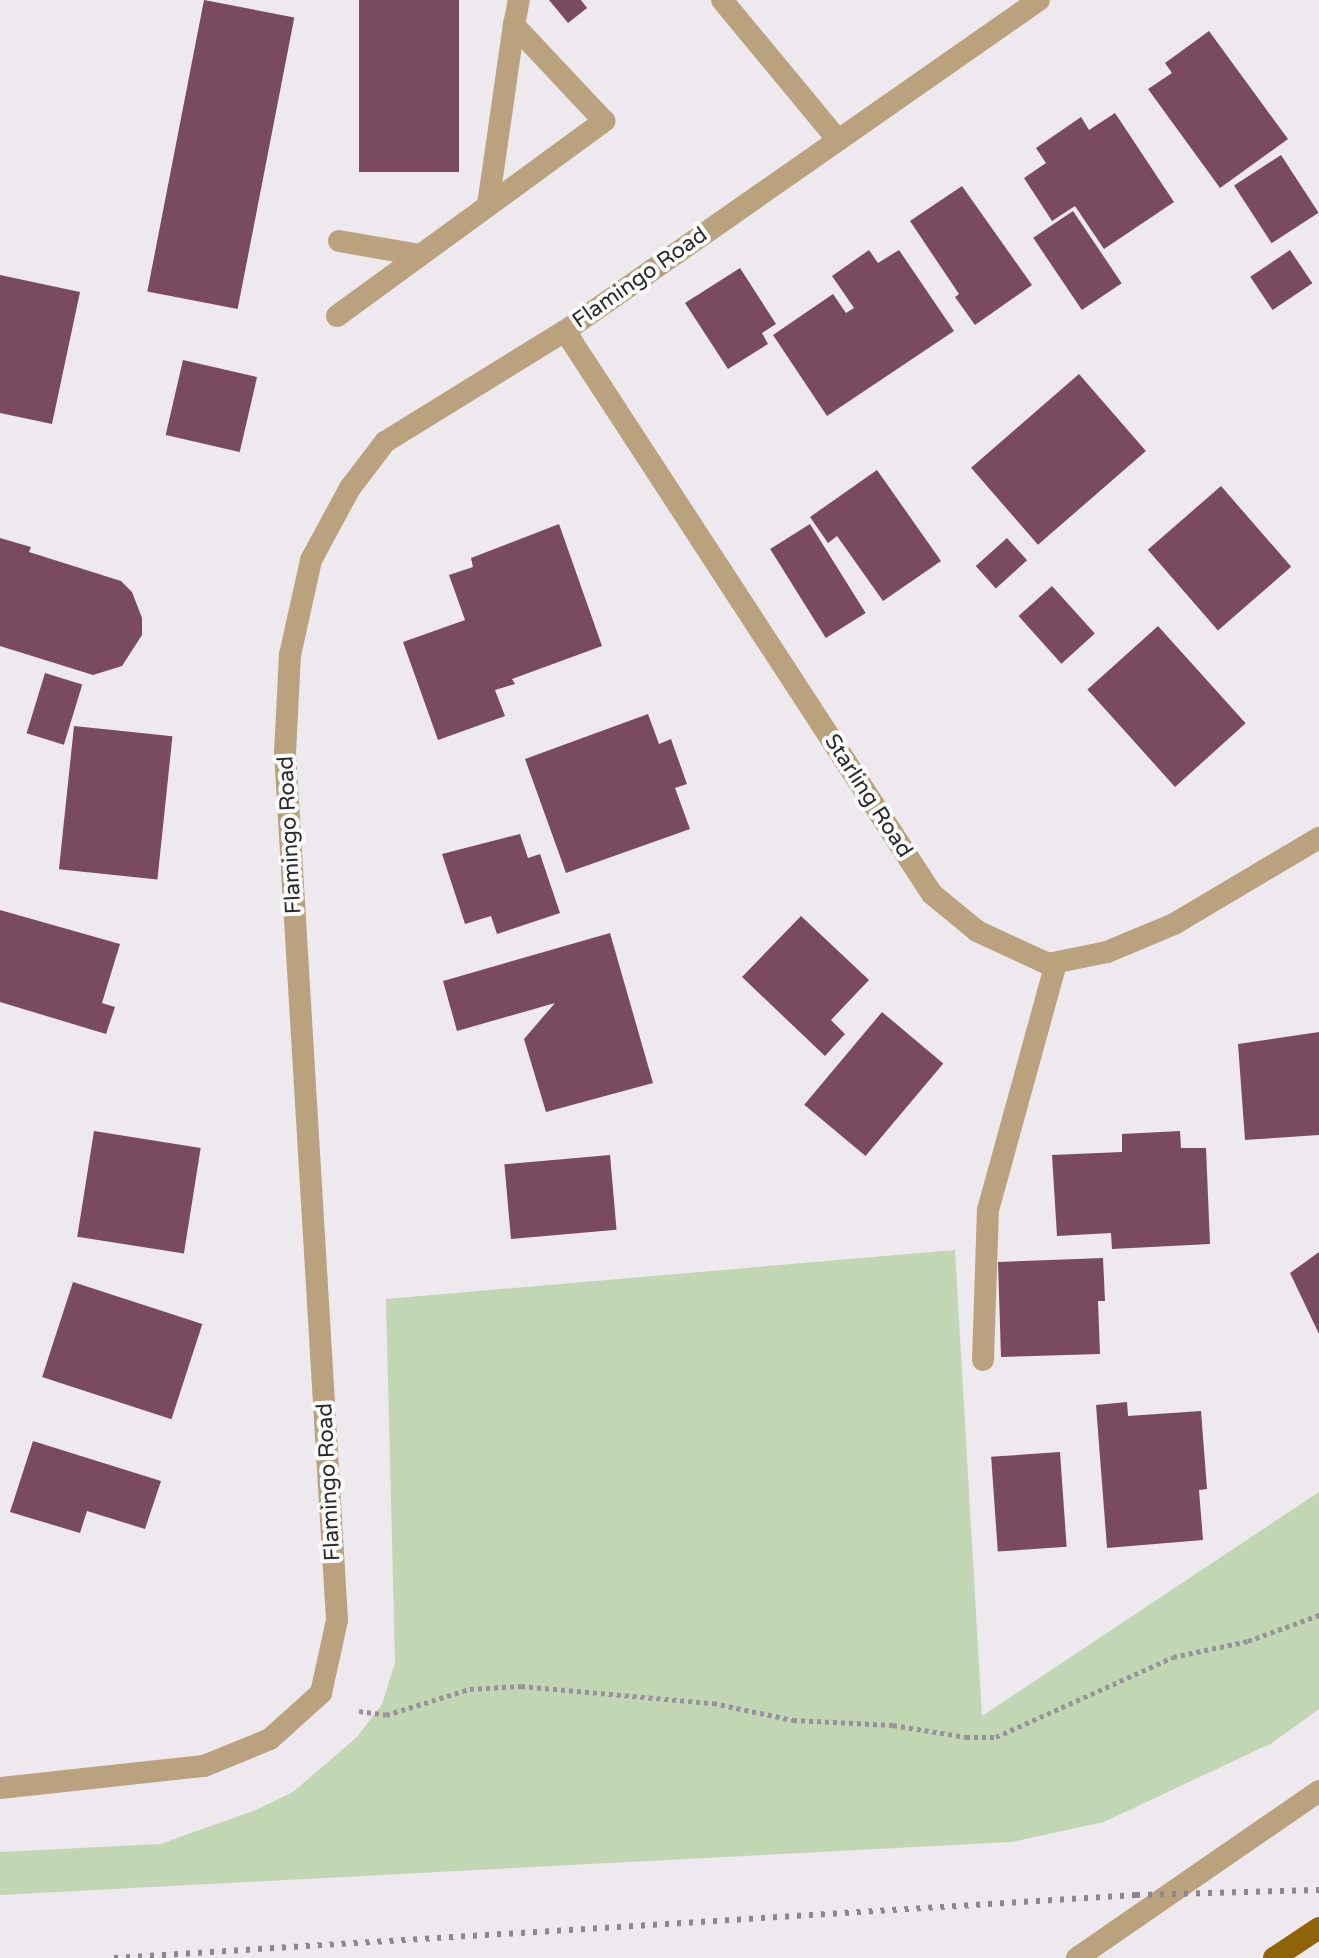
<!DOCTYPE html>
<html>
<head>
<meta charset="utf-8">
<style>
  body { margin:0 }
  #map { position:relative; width:1319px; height:1958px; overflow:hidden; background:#eee9ef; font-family:"Varela Round",sans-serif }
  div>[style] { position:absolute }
  .green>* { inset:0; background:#c3d6b3 }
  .building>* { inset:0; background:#7a4b5f; transform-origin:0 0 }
  .path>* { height:5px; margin-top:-2.5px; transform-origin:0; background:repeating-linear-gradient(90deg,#979498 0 4px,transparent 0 8px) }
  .service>* { height:22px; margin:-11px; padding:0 11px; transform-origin:11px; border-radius:11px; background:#bba27e }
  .minor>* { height:22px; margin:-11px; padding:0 11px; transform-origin:11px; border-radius:11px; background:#bba27e }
  .primary>* { height:22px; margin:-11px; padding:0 11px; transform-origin:11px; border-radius:11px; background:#906308 }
  .rail>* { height:6px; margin-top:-3px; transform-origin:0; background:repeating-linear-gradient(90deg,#8b888c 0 4px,transparent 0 12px) }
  span { translate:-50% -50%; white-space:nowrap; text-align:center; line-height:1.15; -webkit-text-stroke:8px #fff; paint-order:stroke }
  .street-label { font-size:22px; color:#2c2a2c }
</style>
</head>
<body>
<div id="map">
  <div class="green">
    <i style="clip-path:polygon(955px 1250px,982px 1716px,1319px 1492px,1319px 1709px,1272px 1743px,1104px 1822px,1011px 1842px,0 1895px,0 1852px,160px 1844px,256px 1810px,293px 1792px,357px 1737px,382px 1704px,395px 1663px,386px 1299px)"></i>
  </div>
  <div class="building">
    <i style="left:204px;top:0;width:92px;height:297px;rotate:11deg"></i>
    <i style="left:359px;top:0;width:100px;height:172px"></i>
    <i style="clip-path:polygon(549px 0,581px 0,587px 8px,568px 23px)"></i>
    <i style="clip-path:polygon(1209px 31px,1288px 139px,1220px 188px,1148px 89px,1172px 73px,1165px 63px)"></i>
    <i style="clip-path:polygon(1115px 113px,1174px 202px,1104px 249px,1075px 206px,1052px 221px,1024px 178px,1046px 163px,1036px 148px,1081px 117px,1089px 130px)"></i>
    <i style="left:1281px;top:155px;width:69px;height:56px;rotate:57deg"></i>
    <i style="clip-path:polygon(962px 186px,1032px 285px,975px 325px,955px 297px,959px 294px,910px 221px)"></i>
    <i style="left:1073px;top:211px;width:87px;height:48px;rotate:56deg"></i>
    <i style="clip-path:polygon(869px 250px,878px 263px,899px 250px,954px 331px,827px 416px,773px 335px,833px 294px,846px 313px,854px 308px,832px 276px)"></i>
    <i style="left:1290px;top:250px;width:40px;height:48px;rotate:56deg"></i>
    <i style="clip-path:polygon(740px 268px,776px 324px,762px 333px,768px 344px,728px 369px,685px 303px)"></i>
    <i style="clip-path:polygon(0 275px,80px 292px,52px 424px,0 413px)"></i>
    <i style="left:183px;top:360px;width:76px;height:77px;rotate:13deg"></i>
    <i style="left:1079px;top:374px;width:102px;height:143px;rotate:49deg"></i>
    <i style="clip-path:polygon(877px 470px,941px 561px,883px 601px,837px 536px,828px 543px,810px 517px)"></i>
    <i style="left:1221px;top:486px;width:107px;height:97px;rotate:49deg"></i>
    <i style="clip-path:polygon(559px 524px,602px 646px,512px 679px,515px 684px,495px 690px,505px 716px,438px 740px,403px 642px,465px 620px,449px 575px,473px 567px,471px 558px)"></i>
    <i style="left:810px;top:524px;width:105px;height:47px;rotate:58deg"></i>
    <i style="clip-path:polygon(0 538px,31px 547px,29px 552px,121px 581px,132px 592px,142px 618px,142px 635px,122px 666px,93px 675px,0 646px)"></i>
    <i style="left:1007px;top:538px;width:30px;height:42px;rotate:48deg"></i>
    <i style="left:1052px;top:586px;width:64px;height:45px;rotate:48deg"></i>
    <i style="left:1158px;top:626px;width:131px;height:95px;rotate:48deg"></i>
    <i style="left:45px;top:673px;width:39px;height:63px;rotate:17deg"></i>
    <i style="clip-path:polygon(648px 714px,659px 744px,671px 739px,687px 784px,675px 788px,690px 829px,566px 873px,525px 759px)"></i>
    <i style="left:74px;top:726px;width:99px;height:144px;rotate:6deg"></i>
    <i style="clip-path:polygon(520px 834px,528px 858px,540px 854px,560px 913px,497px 934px,491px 916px,465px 924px,442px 854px)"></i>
    <i style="clip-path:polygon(0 910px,120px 944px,102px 1003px,115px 1007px,106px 1034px,0 1002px)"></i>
    <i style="clip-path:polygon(801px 916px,869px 980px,831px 1020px,845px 1034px,825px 1056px,742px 977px)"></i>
    <i style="clip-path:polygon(610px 933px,653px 1083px,546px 1112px,524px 1039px,555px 1003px,457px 1031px,443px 981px)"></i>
    <i style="left:882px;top:1012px;width:80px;height:121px;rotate:40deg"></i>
    <i style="clip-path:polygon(1319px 1032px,1319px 1135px,1245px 1140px,1238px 1044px)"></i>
    <i style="left:94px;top:1131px;width:108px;height:107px;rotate:9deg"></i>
    <i style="clip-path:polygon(1180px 1131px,1181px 1148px,1206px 1148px,1210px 1244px,1112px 1249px,1111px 1233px,1057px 1236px,1052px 1155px,1122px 1152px,1122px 1134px)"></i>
    <i style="left:610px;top:1155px;width:75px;height:106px;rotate:85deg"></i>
    <i style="clip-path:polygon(1319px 1252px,1319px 1334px,1290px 1273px)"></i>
    <i style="clip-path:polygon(1103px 1258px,1105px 1301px,1098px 1301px,1100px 1354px,1001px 1357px,998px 1262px)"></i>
    <i style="left:73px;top:1282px;width:136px;height:100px;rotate:18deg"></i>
    <i style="clip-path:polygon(1127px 1402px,1128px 1416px,1201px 1411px,1207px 1489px,1199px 1490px,1203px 1540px,1107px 1548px,1096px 1405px)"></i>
    <i style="clip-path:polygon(33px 1441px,161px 1481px,145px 1529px,87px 1511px,80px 1533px,10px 1512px)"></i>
    <i style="left:1060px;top:1452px;width:95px;height:69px;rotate:86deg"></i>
  </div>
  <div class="path">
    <i style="left:359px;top:1711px;width:27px;rotate:8deg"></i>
    <i style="left:386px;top:1715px;width:88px;rotate:-17.2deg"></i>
    <i style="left:470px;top:1689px;width:51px;rotate:-3.4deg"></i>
    <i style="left:521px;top:1686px;width:193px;rotate:5.1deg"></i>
    <i style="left:713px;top:1703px;width:82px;rotate:12deg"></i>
    <i style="left:793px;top:1720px;width:100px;rotate:2.9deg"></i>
    <i style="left:893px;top:1725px;width:74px;rotate:9.3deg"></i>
    <i style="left:966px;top:1737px;width:30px"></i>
    <i style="left:996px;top:1737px;width:194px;rotate:-24.3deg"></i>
    <i style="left:1173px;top:1657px;width:77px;rotate:-12deg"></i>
    <i style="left:1248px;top:1641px;width:76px;rotate:-20.1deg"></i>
  </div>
  <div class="service">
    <i style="left:488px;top:205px;width:182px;rotate:-81.8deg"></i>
    <i style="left:339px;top:241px;width:81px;rotate:9.9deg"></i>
    <i style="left:337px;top:316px;width:331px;rotate:-36.1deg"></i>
    <i style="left:604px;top:121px;width:132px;rotate:-133.2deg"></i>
    <i style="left:514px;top:25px;width:25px;rotate:-79deg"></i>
    <i style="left:1077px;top:1958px;width:294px;rotate:-34.6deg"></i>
  </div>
  <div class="minor">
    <i style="left:722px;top:0;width:182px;rotate:50.4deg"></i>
    <i style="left:565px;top:331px;width:672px;rotate:56.9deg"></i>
    <i style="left:932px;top:894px;width:58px;rotate:39.4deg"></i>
    <i style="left:977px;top:931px;width:78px;rotate:24.9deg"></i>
    <i style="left:1048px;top:964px;width:60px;rotate:-11.5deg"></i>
    <i style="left:1107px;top:952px;width:73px;rotate:-22.7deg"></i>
    <i style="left:1174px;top:924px;width:169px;rotate:-30.7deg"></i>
    <i style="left:983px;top:1360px;width:150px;rotate:-88.1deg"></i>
    <i style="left:988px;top:1210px;width:256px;rotate:-74.6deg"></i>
    <i style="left:0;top:1788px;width:205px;rotate:-6.2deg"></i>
    <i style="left:204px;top:1766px;width:71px;rotate:-22.2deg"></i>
    <i style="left:270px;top:1739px;width:69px;rotate:-42deg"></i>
    <i style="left:321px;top:1693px;width:75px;rotate:-77.6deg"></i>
    <i style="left:337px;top:1620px;width:869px;rotate:-93.43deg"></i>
    <i style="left:285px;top:753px;width:98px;rotate:-87.1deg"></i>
    <i style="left:290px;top:655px;width:97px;rotate:-77.5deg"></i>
    <i style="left:311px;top:560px;width:82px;rotate:-61.6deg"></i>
    <i style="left:350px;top:488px;width:58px;rotate:-52.7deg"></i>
    <i style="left:385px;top:442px;width:211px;rotate:-31.7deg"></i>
    <i style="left:565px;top:331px;width:578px;rotate:-34.93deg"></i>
  </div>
  <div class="primary">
    <i style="left:1274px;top:1958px;width:54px;rotate:-33.7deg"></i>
  </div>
  <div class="rail">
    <i style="left:114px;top:1958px;width:1024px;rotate:-3.53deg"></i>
    <i style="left:1136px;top:1895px;width:183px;rotate:-1.6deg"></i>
  </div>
  <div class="street-label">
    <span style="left:640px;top:278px;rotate:-35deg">Flamingo Road</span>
    <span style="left:868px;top:796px;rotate:57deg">Starling Road</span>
    <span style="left:290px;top:835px;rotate:-93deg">Flamingo Road</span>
    <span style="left:329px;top:1482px;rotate:-93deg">Flamingo Road</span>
  </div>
</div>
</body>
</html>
